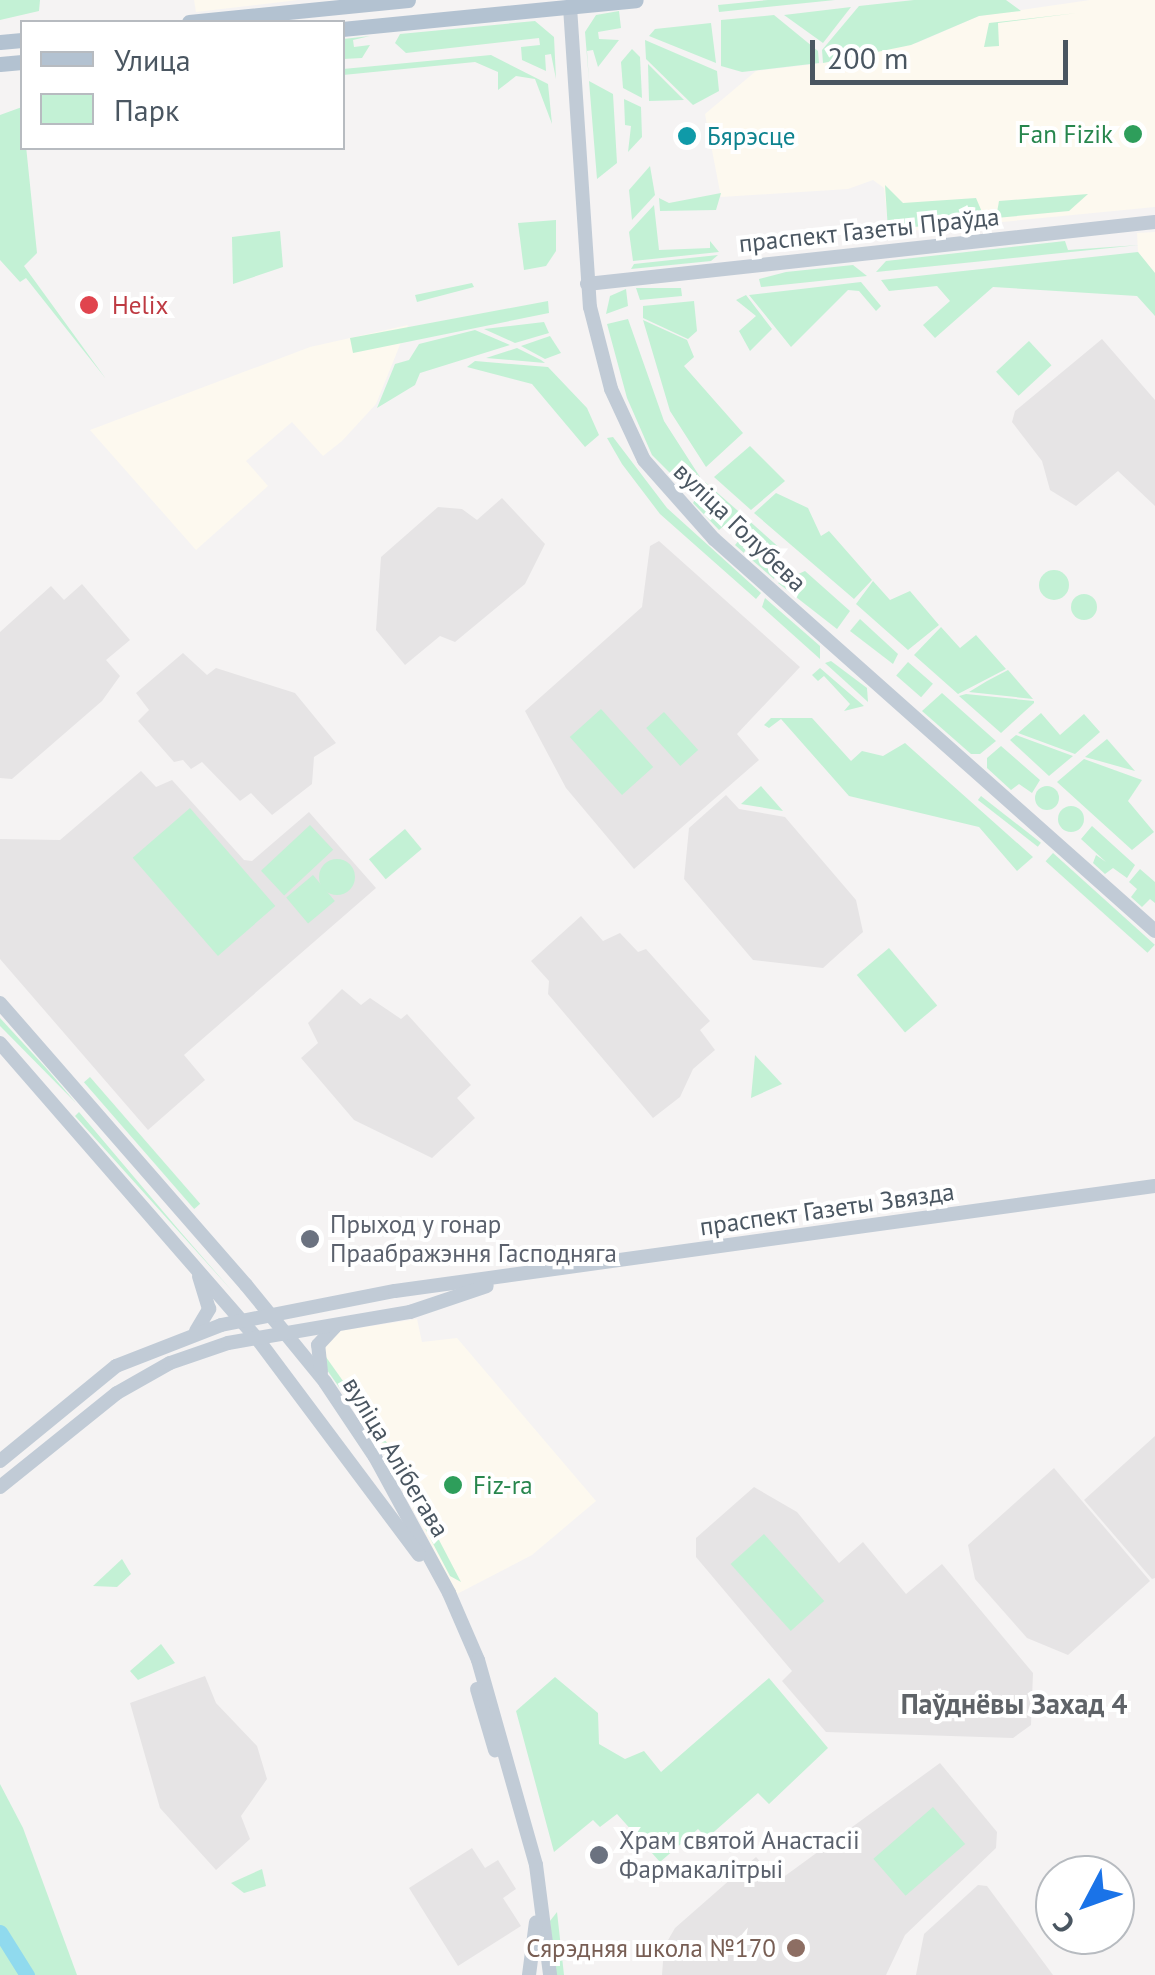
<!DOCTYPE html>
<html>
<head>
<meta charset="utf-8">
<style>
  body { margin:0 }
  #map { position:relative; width:1155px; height:1975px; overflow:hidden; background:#f5f3f3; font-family:"PT Sans",sans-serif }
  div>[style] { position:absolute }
  .commercial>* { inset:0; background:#fdf9ef }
  .education>* { inset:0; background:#e6e4e5 }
  .green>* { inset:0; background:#c3f1d5; transform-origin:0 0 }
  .round { border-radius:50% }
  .river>* { height:15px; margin:-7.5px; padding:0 7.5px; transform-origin:7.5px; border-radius:7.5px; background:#90daee }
  .secondary>* { height:14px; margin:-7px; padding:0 7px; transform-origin:7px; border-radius:7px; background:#c1cbd6 }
  .primary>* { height:15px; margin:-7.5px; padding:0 7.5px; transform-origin:7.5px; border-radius:7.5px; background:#b3c2d1 }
  .dots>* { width:28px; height:28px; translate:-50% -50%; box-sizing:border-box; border:5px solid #fff; border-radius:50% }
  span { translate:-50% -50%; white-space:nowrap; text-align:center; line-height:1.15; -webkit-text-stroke:8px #fff; paint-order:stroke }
  .leisure-label { font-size:25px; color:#27864d }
  .right { translate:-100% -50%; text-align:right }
  .left { translate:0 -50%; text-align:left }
  .culture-label { font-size:25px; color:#0d838f }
  .street-label { font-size:25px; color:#4a5661 }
  .health-label { font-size:25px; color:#be3a42 }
  .worship-label { font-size:25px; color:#5b616d }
  .education-label { font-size:25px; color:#785e54 }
  .neighbourhood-label { font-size:28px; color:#5f6368; font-weight:700 }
  .legend { position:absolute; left:20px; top:20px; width:325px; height:130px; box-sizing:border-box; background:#fff; border:2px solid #b7bbc0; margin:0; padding:12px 18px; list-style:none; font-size:30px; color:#4a5661 }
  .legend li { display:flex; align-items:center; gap:20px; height:50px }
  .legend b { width:50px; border:2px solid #b7bbc0 }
  .north { position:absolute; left:1035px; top:1855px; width:100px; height:100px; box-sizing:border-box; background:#fff; border:2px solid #b7bbc0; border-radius:50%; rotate:229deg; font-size:28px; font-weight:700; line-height:40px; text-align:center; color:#4a5661 }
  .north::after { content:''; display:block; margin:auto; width:35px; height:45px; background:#1a73e8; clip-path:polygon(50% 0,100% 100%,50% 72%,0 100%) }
  .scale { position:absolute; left:810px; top:40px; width:258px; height:45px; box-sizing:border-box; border:5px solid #4a5661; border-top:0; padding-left:12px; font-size:30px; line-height:35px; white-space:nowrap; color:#4a5661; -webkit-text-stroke:8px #fff; paint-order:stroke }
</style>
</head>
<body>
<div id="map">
  <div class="commercial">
    <i style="clip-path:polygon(194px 0,298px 0,196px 12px)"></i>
    <i style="clip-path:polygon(1090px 0,1155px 0,1155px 207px,889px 233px,884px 188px,873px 180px,848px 189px,721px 197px,705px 114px,756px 71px,840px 61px,840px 54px,917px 43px,979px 16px)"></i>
    <i style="clip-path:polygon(1155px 232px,1155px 273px,1138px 252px,1137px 233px)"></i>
    <i style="clip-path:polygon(408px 325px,376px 404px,342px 441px,323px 456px,292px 422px,246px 461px,268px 486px,196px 550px,90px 430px,310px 347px)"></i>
    <i style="clip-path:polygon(417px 1319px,422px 1342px,457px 1338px,596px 1501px,532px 1555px,457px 1594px,382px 1450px,321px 1360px,327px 1337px,339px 1331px)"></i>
  </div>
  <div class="education">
    <i style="clip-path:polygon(1102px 339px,1155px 400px,1155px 506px,1118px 471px,1076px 506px,1050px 490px,1042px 461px,1012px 422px,1015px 411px)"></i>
    <i style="clip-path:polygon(502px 498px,545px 544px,525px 584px,455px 642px,440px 636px,405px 665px,376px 630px,381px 557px,438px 507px,462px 509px,477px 520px)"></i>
    <i style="clip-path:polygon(659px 541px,800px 667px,737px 734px,759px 760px,634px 869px,566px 788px,525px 711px,642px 607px,650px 546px)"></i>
    <i style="clip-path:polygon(82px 584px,130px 640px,106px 660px,120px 676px,102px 701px,12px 779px,0 778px,0 632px,51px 586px,64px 600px)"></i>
    <i style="clip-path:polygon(183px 653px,207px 675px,216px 668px,295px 693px,336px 743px,314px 757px,312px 784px,272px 815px,251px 793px,240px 801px,202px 762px,191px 769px,183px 760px,174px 762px,138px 721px,149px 710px,136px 693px)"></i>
    <i style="clip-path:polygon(141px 771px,156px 787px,172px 780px,244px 860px,252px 861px,309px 812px,376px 888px,184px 1055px,205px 1080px,148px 1130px,0 959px,0 839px,60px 840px)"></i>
    <i style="clip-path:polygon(726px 795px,739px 809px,785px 817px,856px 900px,863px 932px,823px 968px,753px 960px,684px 879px,689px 828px)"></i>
    <i style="clip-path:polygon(581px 916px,603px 941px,620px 933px,638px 952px,646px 949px,710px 1021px,700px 1030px,715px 1050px,693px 1069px,680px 1097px,653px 1118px,548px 994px,549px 981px,531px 961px)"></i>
    <i style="clip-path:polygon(342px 989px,361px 1005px,370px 998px,401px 1019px,407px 1014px,471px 1085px,457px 1098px,475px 1118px,432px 1158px,354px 1120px,301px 1058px,318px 1043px,308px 1023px)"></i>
    <i style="clip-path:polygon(1155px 1436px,1155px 1578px,1152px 1579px,1084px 1500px)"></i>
    <i style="clip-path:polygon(1054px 1468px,1150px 1581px,1068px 1655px,1027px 1638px,975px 1579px,968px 1545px)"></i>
    <i style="clip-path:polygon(754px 1487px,797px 1512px,839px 1563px,863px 1542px,906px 1594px,942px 1564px,1033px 1673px,1031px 1725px,1013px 1738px,826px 1732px,782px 1681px,792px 1671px,696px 1557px,696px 1538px)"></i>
    <i style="clip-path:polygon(205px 1676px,216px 1703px,257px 1746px,267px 1779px,241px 1816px,250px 1839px,216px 1870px,160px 1808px,130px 1703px)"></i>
    <i style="clip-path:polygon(940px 1763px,997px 1832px,996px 1848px,905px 1935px,886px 1975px,662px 1975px,664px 1947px,675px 1928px,756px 1857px,778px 1881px)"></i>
    <i style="clip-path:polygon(472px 1848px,485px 1868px,498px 1860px,516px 1889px,503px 1898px,521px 1926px,458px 1966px,409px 1888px)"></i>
    <i style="clip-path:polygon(978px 1885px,987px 1886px,1053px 1975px,916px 1975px,924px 1934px)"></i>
  </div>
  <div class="green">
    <i style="clip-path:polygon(0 0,40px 0,39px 11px,0 20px)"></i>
    <i style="clip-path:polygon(768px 0,835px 0,719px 12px,718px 5px)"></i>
    <i style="clip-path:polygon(914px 0,1006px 0,1021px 11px,979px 16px,911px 45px,823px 63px,822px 50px,859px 6px)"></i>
    <i style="clip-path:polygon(851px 7px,823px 43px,784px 15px)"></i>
    <i style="clip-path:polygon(619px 11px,621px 28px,598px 32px,599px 39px,619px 40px,598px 67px,593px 50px,587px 51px,589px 81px,613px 94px,617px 163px,597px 179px,585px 32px,596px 15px)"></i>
    <i style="clip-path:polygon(1077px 13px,998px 23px,999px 46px,984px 47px,989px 23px)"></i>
    <i style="clip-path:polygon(774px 15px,818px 51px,819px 63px,742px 72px,721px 66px,721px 20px)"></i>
    <i style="clip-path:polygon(535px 21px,554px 37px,556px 79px,551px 54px,545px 55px,546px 71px,522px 60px,521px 47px,540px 45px,539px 38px,406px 53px,395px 43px,400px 34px)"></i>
    <i style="clip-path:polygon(711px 23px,716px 63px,649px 36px,655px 29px)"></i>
    <i style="clip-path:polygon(370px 36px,353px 40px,354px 47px,370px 45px,362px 58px,343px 59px,343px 39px)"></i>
    <i style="clip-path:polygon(645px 40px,717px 71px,719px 91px,693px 105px,646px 59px)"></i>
    <i style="clip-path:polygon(632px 49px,640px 57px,642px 98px,623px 88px,621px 62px)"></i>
    <i style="clip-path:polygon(491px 55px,548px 84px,552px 124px,535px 79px,516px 76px,498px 90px,498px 72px,475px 62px,343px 75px,343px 69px)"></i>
    <i style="clip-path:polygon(648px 64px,684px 100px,649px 101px)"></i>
    <i style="clip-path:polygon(624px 99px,641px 107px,642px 137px,628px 152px,631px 126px,625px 125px)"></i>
    <i style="clip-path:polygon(22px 107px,37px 253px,24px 266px,106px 379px,26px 278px,20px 282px,0 260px,0 115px)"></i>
    <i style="clip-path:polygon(650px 166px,655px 195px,632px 220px,629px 190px)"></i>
    <i style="clip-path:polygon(885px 185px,903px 203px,976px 198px,985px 219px,888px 230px)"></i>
    <i style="clip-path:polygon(721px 193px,716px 210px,660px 211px,659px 198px,669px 203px)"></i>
    <i style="clip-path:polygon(1088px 194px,1069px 211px,996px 218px,999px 201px)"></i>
    <i style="clip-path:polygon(654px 205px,659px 250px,710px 248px,710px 241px,719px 252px,633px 261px,629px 232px)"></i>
    <i style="clip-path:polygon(556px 220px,556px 251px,546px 266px,524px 270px,518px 223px)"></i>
    <i style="clip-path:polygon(280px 231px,283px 267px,233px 284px,232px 237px)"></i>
    <i style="clip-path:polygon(1065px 241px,1068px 250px,1139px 245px,876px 272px,886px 261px)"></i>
    <i style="clip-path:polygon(1138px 252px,1155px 273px,1155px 316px,1137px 296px,993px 287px,935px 338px,923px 325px,950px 301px,937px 286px,889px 291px,881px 280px)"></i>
    <i style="clip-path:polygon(718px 255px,711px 261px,631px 269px,634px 264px)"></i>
    <i style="clip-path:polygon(853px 265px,867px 276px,761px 287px,759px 279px,786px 272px)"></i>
    <i style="clip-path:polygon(861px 282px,881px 306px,876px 311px,859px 291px,848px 290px,791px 347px,749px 295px)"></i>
    <i style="clip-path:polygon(472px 283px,474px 287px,417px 302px,415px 295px)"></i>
    <i style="clip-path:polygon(636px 288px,681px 288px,682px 296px,640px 300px)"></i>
    <i style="clip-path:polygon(626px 289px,628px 306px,606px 314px,610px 296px)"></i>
    <i style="clip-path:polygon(746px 295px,772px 329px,750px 351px,739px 331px,756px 316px,736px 300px)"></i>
    <i style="clip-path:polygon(548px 301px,549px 313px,353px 353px,350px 338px)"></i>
    <i style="clip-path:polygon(694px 301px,697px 331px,688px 339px,643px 318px,643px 306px)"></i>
    <i style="clip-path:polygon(628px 319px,664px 421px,700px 477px,685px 488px,652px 455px,627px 398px,607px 324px)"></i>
    <i style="clip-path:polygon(643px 320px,687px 340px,694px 357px,684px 366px,743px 433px,706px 467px,670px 411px)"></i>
    <i style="clip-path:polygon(544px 322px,549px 333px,515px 343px,484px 329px)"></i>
    <i style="clip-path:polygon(475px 330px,510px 345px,420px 373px,415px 385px,377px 408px,395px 364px,409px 360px,419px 344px)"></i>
    <i style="clip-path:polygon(550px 336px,561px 353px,545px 359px,521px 346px)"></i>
    <i style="left:1029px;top:341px;width:33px;height:45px;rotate:47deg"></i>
    <i style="clip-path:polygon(517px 348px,541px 360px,545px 363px,486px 358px)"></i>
    <i style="clip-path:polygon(475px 361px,548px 367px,587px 408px,599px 435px,585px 447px,532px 384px,467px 367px)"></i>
    <i style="clip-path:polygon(613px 437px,667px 508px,761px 593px,756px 599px,660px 514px,622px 464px,607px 438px)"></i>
    <i style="clip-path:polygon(750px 446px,785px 481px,751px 510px,714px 477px)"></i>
    <i style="clip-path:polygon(705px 482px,745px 517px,734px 528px,726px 524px,719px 530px,693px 503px)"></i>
    <i style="clip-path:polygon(776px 493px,808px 508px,821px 536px,829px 531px,872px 580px,854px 599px,754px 513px)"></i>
    <i style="clip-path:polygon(746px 518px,783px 551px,774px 579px,752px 560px,754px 552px,750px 557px,747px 546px,744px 553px,735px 545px,741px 538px,736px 530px)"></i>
    <i class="round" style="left:1039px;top:570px;width:30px;height:30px"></i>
    <i style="clip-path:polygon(805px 571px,850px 611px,837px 629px,778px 583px)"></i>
    <i style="clip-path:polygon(873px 581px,890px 600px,910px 591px,939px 625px,908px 650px,856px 604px)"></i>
    <i class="round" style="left:1071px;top:594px;width:26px;height:26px"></i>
    <i style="clip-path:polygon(765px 598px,820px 646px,820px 659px,762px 607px)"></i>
    <i style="clip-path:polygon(860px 619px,898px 654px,893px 664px,850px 631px)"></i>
    <i style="clip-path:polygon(941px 627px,960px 648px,976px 635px,1006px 669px,958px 694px,914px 655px)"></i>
    <i style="clip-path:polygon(831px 661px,867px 688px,868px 702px,825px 663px)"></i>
    <i style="left:908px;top:662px;width:33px;height:18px;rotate:41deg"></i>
    <i style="clip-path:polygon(820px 668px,864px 706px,844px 711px,850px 704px,824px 676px,818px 681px,812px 675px)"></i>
    <i style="clip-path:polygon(1008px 670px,1033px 699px,969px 692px,987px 681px)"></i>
    <i style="clip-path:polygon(942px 693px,996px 741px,980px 754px,971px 754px,922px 711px)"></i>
    <i style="clip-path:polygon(966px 694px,1034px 701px,1034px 703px,1001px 733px,959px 696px)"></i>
    <i style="left:601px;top:709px;width:78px;height:42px;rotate:48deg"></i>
    <i style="left:664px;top:712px;width:51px;height:24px;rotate:48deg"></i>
    <i style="clip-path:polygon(1041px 713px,1060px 735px,1084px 714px,1100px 732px,1075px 754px,1018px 733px)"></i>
    <i style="clip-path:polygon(771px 718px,812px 718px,851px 761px,862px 751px,883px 756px,905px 743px,1033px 857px,1017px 871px,979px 827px,849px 796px,781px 719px,769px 728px,764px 725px)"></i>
    <i style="clip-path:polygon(1016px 735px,1073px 756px,1049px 776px,1010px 740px)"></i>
    <i style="clip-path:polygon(1107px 739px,1135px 771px,1085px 757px)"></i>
    <i style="clip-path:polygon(1001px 746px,1040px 780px,1032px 793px,1019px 784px,1011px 790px,987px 768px,987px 758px)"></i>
    <i style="clip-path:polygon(1084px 759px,1142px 780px,1128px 801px,1154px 832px,1132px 850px,1057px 782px)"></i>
    <i style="clip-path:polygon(761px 786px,783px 811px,741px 804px)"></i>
    <i class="round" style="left:1035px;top:786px;width:24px;height:24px"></i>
    <i style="left:981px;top:796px;width:76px;height:5px;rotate:38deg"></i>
    <i class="round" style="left:1058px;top:806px;width:26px;height:26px"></i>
    <i style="left:190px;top:808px;width:130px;height:76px;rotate:49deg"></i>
    <i style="left:310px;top:825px;width:34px;height:67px;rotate:47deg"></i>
    <i style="clip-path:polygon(1092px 826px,1135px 865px,1127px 878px,1113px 868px,1105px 874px,1093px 863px,1096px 855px,1106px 862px,1081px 839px)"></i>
    <i style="left:405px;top:829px;width:26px;height:47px;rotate:50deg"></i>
    <i style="left:1053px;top:853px;width:137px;height:11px;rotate:42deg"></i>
    <i class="round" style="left:319px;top:859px;width:36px;height:36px"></i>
    <i style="clip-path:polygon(1140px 869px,1155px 882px,1155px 903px,1150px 899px,1142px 907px,1131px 897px,1137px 889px,1129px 882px)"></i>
    <i style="left:313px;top:875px;width:34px;height:35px;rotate:50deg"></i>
    <i style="left:889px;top:948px;width:75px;height:42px;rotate:50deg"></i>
    <i style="clip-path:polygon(0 1018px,46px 1068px,76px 1103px,0 1026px)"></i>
    <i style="clip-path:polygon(755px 1055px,782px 1084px,751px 1098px)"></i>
    <i style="left:90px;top:1077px;width:168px;height:8px;rotate:49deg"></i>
    <i style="clip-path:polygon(79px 1112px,178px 1229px,233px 1292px,75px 1116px)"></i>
    <i style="clip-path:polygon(321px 1350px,387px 1443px,378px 1442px,322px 1363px)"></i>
    <i style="clip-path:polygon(392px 1450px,461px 1582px,450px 1576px,389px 1460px)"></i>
    <i style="left:764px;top:1534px;width:90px;height:45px;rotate:48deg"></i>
    <i style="clip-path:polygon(122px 1559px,131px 1574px,117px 1587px,93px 1586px)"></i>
    <i style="clip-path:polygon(161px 1644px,175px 1663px,138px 1680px,130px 1671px)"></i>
    <i style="clip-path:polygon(555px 1677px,598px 1713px,599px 1744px,625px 1759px,644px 1751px,661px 1772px,769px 1678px,828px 1748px,769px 1804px,758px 1793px,707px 1838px,698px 1829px,660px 1862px,617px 1814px,600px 1827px,593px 1820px,554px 1852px,516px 1711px)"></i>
    <i style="clip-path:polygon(0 1784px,23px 1828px,77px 1975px,0 1975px)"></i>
    <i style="left:933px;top:1807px;width:49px;height:79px;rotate:49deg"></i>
    <i style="clip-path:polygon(262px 1869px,266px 1886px,244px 1893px,231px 1883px)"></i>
    <i style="clip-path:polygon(557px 1912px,564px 1975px,555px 1975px,550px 1921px)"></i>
  </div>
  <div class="river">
    <i style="left:0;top:1932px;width:51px;rotate:57.9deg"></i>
  </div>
  <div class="secondary">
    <i style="left:570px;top:7px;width:301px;rotate:86.2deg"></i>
    <i style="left:590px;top:307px;width:85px;rotate:75.6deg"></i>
    <i style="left:611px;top:389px;width:78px;rotate:65.1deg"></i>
    <i style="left:644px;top:460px;width:106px;rotate:48.5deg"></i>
    <i style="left:714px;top:539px;width:590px;rotate:41.63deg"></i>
    <i style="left:587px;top:284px;width:571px;rotate:-6.23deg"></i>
    <i style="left:0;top:1003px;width:374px;rotate:48.9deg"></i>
    <i style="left:246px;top:1285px;width:125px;rotate:50.8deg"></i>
    <i style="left:325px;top:1382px;width:90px;rotate:56.3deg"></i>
    <i style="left:375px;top:1457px;width:155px;rotate:61.4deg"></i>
    <i style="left:449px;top:1593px;width:73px;rotate:66.6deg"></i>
    <i style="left:478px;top:1660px;width:213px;rotate:74.2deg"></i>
    <i style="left:536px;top:1865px;width:111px;rotate:82.7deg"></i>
    <i style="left:0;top:1043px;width:390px;rotate:49deg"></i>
    <i style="left:256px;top:1337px;width:272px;rotate:53.2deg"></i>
    <i style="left:196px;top:1331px;width:26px;rotate:-59deg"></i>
    <i style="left:209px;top:1309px;width:34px;rotate:-107deg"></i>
    <i style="left:321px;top:1372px;width:27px;rotate:-96deg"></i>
    <i style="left:318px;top:1345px;width:25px;rotate:-47deg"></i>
    <i style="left:0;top:1461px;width:150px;rotate:-39.3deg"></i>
    <i style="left:116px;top:1366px;width:113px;rotate:-21.3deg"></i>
    <i style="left:221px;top:1325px;width:177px;rotate:-11.1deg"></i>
    <i style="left:395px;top:1291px;width:767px;rotate:-7.87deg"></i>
    <i style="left:0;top:1487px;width:150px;rotate:-38.8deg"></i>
    <i style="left:117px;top:1393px;width:61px;rotate:-29.5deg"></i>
    <i style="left:170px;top:1363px;width:61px;rotate:-19deg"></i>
    <i style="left:228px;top:1343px;width:185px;rotate:-9.7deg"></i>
    <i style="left:410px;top:1312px;width:81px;rotate:-18.7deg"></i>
    <i style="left:477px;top:1689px;width:64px;rotate:73.6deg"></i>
    <i style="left:529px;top:1975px;width:53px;rotate:-82.5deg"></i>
  </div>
  <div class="primary">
    <i style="left:189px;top:22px;width:220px;rotate:-5.7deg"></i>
    <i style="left:342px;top:29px;width:295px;rotate:-5.6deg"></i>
    <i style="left:0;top:42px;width:22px;rotate:-5deg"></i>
    <i style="left:0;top:64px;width:22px;rotate:-5deg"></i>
  </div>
  <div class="dots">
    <i style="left:1133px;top:134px;background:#2e9e5b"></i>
    <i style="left:687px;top:136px;background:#0f9aa8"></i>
    <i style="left:89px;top:305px;background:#e0444e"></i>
    <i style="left:310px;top:1239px;background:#6b7280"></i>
    <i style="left:453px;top:1485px;background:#2e9e5b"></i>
    <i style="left:599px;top:1855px;background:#6b7280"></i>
    <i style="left:796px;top:1948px;background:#8d6e63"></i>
  </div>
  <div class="leisure-label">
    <span class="right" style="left:1113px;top:134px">Fan Fizik</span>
    <span class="left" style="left:473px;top:1485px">Fiz-ra</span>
  </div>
  <div class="culture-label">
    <span class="left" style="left:707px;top:136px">Бярэсце</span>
  </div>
  <div class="street-label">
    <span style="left:869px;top:230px;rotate:-6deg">праспект Газеты Праўда</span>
    <span style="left:740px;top:527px;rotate:44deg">вуліца Голубева</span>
    <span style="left:827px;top:1209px;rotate:-8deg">праспект Газеты Звязда</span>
    <span style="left:396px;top:1457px;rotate:59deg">вуліца Алібегава</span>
  </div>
  <div class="health-label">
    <span class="left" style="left:112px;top:305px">Helix</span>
  </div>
  <div class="worship-label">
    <span class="left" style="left:330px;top:1239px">Прыход у гонар<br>Праабражэння Гасподняга</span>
    <span class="left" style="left:619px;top:1855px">Храм святой Анастасіі<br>Фармакалітрыі</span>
  </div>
  <div class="education-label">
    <span class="right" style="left:776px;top:1948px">Сярэдняя школа №170</span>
  </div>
  <div class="neighbourhood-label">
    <span style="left:1014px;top:1704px">Паўднёвы Захад 4</span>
  </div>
  <ul class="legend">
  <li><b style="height:12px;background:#b3c2d1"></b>Улица</li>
  <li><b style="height:28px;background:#c3f1d5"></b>Парк</li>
  </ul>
  <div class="north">С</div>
  <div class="scale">200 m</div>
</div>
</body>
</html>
